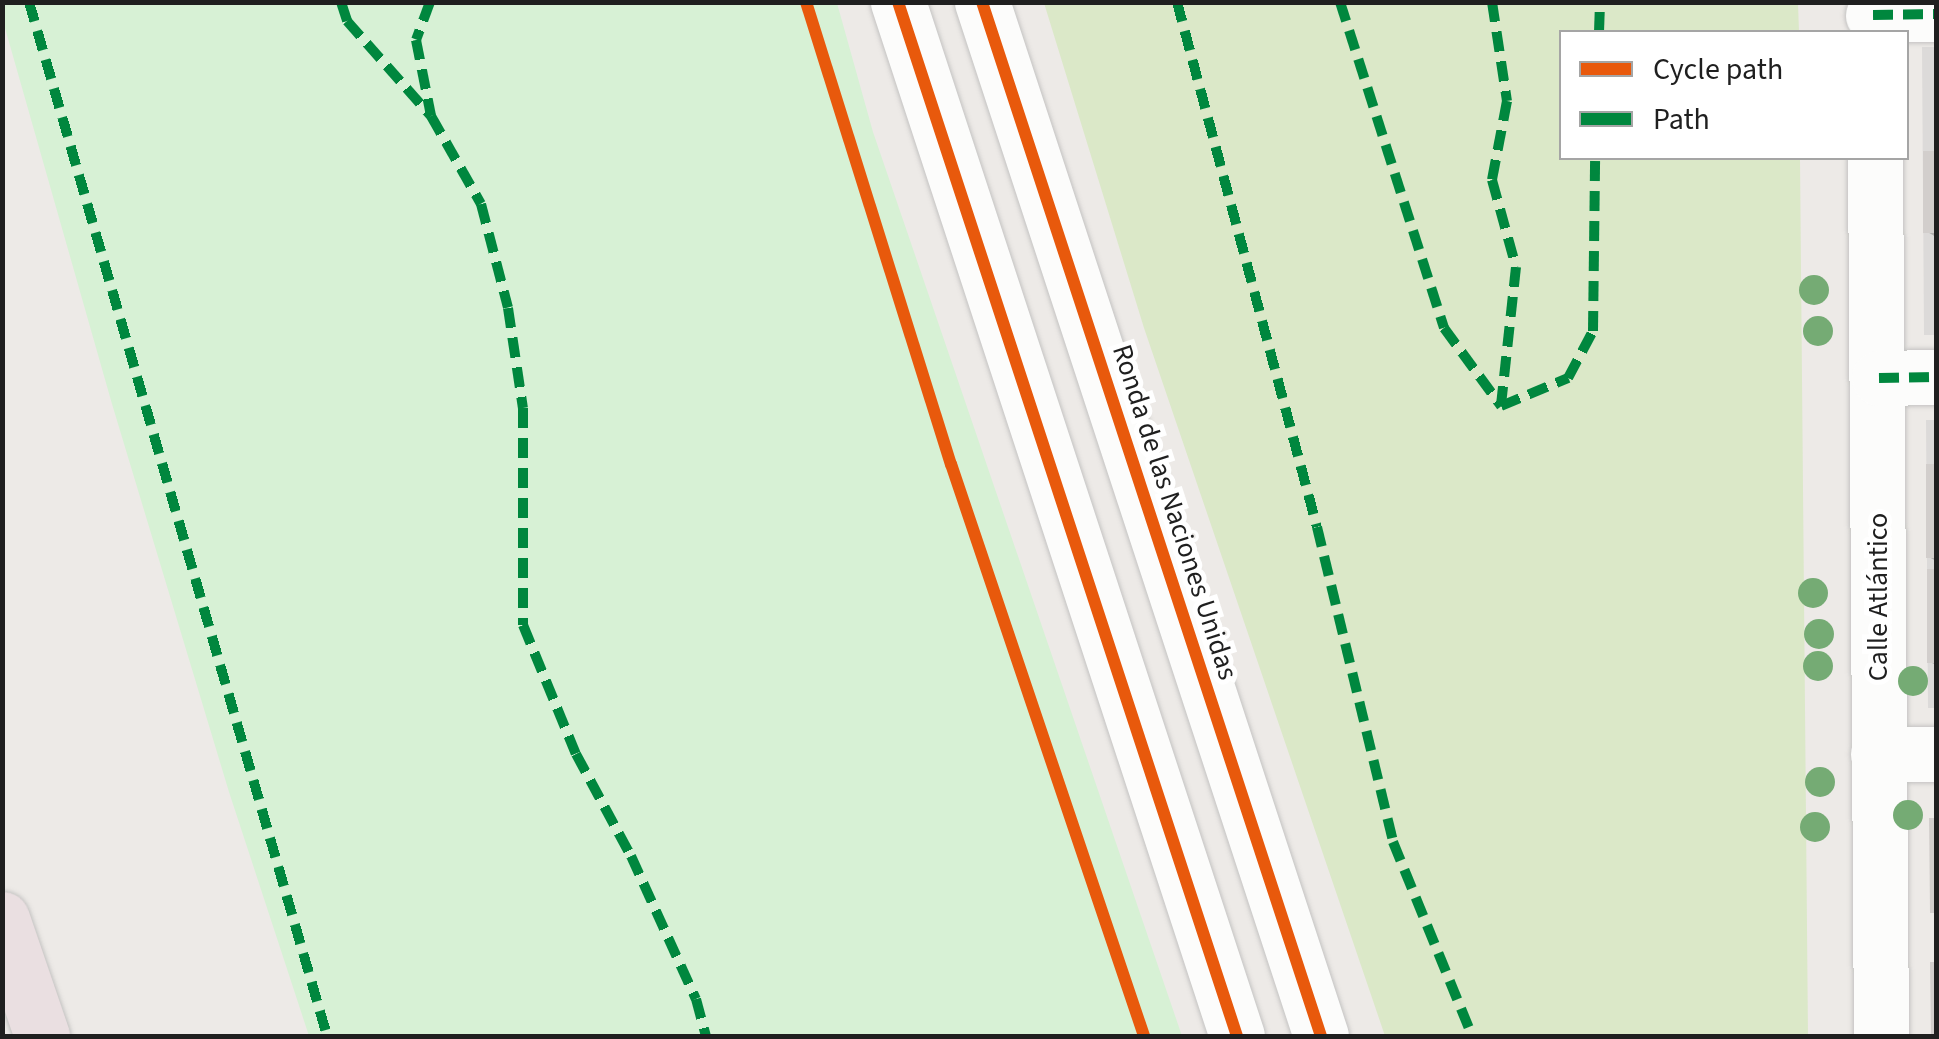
<!DOCTYPE html>
<html>
<head>
<meta charset="utf-8">
<style>
  body { margin:0 }
  #map { position:relative; width:1939px; height:1039px; overflow:hidden; background:#edeae7; font-family:"Source Sans 3",sans-serif }
  div>[style] { position:absolute }
  .residential>* { inset:0; background:#dcdad9 }
  .grass>* { inset:0; background:#dbe8c8 }
  .park>* { inset:0; background:#d7f1d5 }
  .shadow>* { inset:0; background:#0003 }
  .building>* { inset:0; background:#d2cecc; transform-origin:0 0 }
  .roads { filter:drop-shadow(0 0 2px #c4c3c2) drop-shadow(0 0 2px #c4c3c2) }
  .minor>* { height:55px; margin:-27.5px; padding:0 27.5px; transform-origin:27.5px; border-radius:27.5px; background:#fcfcfb }
  .highway>* { height:55px; margin:-27.5px; padding:0 27.5px; transform-origin:27.5px; border-radius:27.5px; background:#eadfe1 }
  .quiet>* { height:10px; margin-top:-5px; transform-origin:0; background:repeating-linear-gradient(90deg,#00873e 0 20px,transparent 0 30px) }
  .cycleway>* { height:12px; margin:-6px; padding:0 6px; transform-origin:6px; border-radius:6px; background:#e8590c }
  .trees>* { width:30px; height:30px; margin:-15px; border-radius:50%; background:#75ab74 }
  span { translate:-50% -50%; white-space:nowrap; text-align:center; line-height:1.15; -webkit-text-stroke:10px #fff; paint-order:stroke }
  .street-label { font-size:28px; color:#1f1f1f }
  .frame { position:absolute; inset:0; border:5px solid #1f1f1f; pointer-events:none }
  .legend { position:absolute; left:1559px; top:30px; width:350px; height:130px; box-sizing:border-box; background:#fff; border:2px solid #a5a5a5; margin:0; padding:12px 18px; list-style:none; font-size:30px; color:#1f1f1f }
  .legend li { display:flex; align-items:center; gap:20px; height:50px }
  .legend b { width:50px; border:2px solid #a5a5a5 }
</style>
</head>
<body>
<div id="map">
  <div class="residential">
    <i style="clip-path:polygon(1922px 47px,1936px 47px,1936px 335px,1924px 335px)"></i>
    <i style="clip-path:polygon(1926px 420px,1936px 420px,1936px 708px,1928px 708px)"></i>
  </div>
  <div class="grass">
    <i style="clip-path:polygon(1044px 3px,1798px 3px,1799px 32px,1562px 32px,1562px 158px,1800px 158px,1808px 1036px,1385px 1036px,1144px 328px)"></i>
  </div>
  <div class="park">
    <i style="clip-path:polygon(3px 2px,837px 3px,873px 132px,1182px 1036px,309px 1036px,229px 792px,112px 404px,3px 21px)"></i>
  </div>
  <div class="shadow">
    <i style="clip-path:polygon(1925px 154px,1936px 154px,1936px 237px,1926px 231px)"></i>
    <i style="clip-path:polygon(1928px 471px,1936px 471px,1936px 561px,1929px 557px)"></i>
    <i style="clip-path:polygon(1929px 572px,1936px 572px,1936px 665px,1930px 662px)"></i>
  </div>
  <div class="building">
    <i style="left:1923px;top:151px;width:13px;height:82px"></i>
    <i style="left:1926px;top:464px;width:10px;height:94px"></i>
    <i style="left:1927px;top:569px;width:9px;height:94px"></i>
    <i style="clip-path:polygon(1929px 818px,1936px 818px,1936px 913px,1930px 913px)"></i>
    <i style="clip-path:polygon(1930px 962px,1936px 962px,1936px 1036px,1931px 1036px)"></i>
  </div>
  <div class="roads">
    <div class="minor">
      <i style="left:898px;top:2px;width:1088px;rotate:71.85deg"></i>
      <i style="left:982px;top:2px;width:1088px;rotate:71.85deg"></i>
      <i style="left:1873px;top:15px;width:63px;rotate:-0.9deg"></i>
      <i style="left:1875px;top:158px;width:878px;rotate:89.61deg"></i>
      <i style="left:1879px;top:378px;width:57px;rotate:-1deg"></i>
      <i style="left:1878px;top:754px;width:58px"></i>
    </div>
    <div class="highway">
      <i style="left:2px;top:919px;width:124px;rotate:71.1deg"></i>
    </div>
  </div>
  <div class="quiet">
    <i style="left:29px;top:2px;width:1076px;rotate:73.92deg"></i>
    <i style="left:341px;top:2px;width:20px;rotate:72deg"></i>
    <i style="left:347px;top:21px;width:127px;rotate:48.5deg"></i>
    <i style="left:430px;top:2px;width:40px;rotate:110.2deg"></i>
    <i style="left:416px;top:40px;width:77px;rotate:78.8deg"></i>
    <i style="left:431px;top:116px;width:101px;rotate:60.4deg"></i>
    <i style="left:481px;top:204px;width:107px;rotate:75.4deg"></i>
    <i style="left:508px;top:308px;width:101px;rotate:81.5deg"></i>
    <i style="left:523px;top:408px;width:217px;rotate:90deg"></i>
    <i style="left:523px;top:625px;width:139px;rotate:67.7deg"></i>
    <i style="left:576px;top:754px;width:116px;rotate:61.7deg"></i>
    <i style="left:631px;top:856px;width:157px;rotate:65.6deg"></i>
    <i style="left:696px;top:999px;width:38px;rotate:75deg"></i>
    <i style="left:1177px;top:2px;width:543px;rotate:75.07deg"></i>
    <i style="left:1317px;top:527px;width:324px;rotate:76.4deg"></i>
    <i style="left:1393px;top:842px;width:209px;rotate:67.8deg"></i>
    <i style="left:1340px;top:2px;width:342px;rotate:72.3deg"></i>
    <i style="left:1444px;top:328px;width:97px;rotate:53.8deg"></i>
    <i style="left:1492px;top:2px;width:100px;rotate:81.4deg"></i>
    <i style="left:1507px;top:101px;width:80px;rotate:100.8deg"></i>
    <i style="left:1492px;top:180px;width:90px;rotate:74.6deg"></i>
    <i style="left:1516px;top:267px;width:140px;rotate:96.2deg"></i>
    <i style="left:1873px;top:15px;width:63px;rotate:-0.9deg"></i>
    <i style="left:1599px;top:32px;width:30px;rotate:-88deg"></i>
    <i style="left:1879px;top:378px;width:57px;rotate:-1deg"></i>
    <i style="left:1501px;top:406px;width:73px;rotate:-22.7deg"></i>
    <i style="left:1568px;top:378px;width:53px;rotate:-62deg"></i>
    <i style="left:1593px;top:331px;width:173px;rotate:-89.3deg"></i>
  </div>
  <div class="cycleway">
    <i style="left:806px;top:2px;width:484px;rotate:72.6deg"></i>
    <i style="left:951px;top:464px;width:604px;rotate:71.35deg"></i>
    <i style="left:898px;top:2px;width:1088px;rotate:71.85deg"></i>
    <i style="left:982px;top:2px;width:1088px;rotate:71.85deg"></i>
  </div>
  <div class="trees">
    <i style="left:1814px;top:290px"></i>
    <i style="left:1818px;top:331px"></i>
    <i style="left:1813px;top:593px"></i>
    <i style="left:1819px;top:634px"></i>
    <i style="left:1818px;top:666px"></i>
    <i style="left:1913px;top:681px"></i>
    <i style="left:1820px;top:782px"></i>
    <i style="left:1908px;top:815px"></i>
    <i style="left:1815px;top:827px"></i>
  </div>
  <div class="street-label">
    <span style="left:1175px;top:512px;rotate:72deg">Ronda de las Naciones Unidas</span>
    <span style="left:1878px;top:597px;rotate:-90deg">Calle Atlántico</span>
  </div>
  <div class="frame"></div>
  <ul class="legend">
  <li><b style="height:12px;background:#e8590c"></b>Cycle path</li>
  <li><b style="height:12px;background:#00873e"></b>Path</li>
  </ul>
</div>
</body>
</html>
